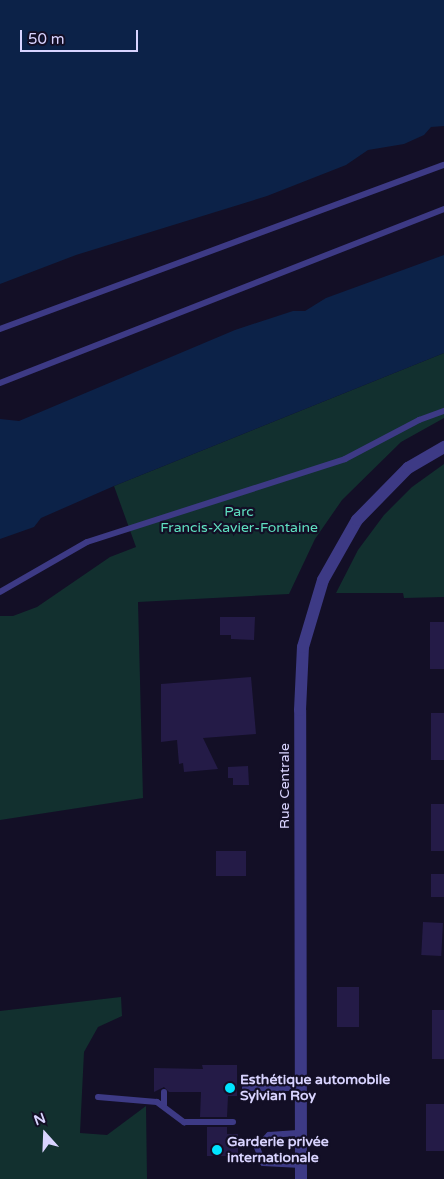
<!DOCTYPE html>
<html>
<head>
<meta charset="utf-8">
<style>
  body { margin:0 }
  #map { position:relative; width:444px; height:1179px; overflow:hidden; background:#130f26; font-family:"Varela Round",sans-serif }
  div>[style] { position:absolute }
  .green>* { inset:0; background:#12302f }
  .water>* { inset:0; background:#0c2248 }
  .building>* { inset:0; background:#241b47; transform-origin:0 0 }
  .service>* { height:6px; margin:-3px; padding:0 3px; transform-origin:3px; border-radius:3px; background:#3d3a85 }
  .tertiary>* { height:12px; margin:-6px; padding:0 6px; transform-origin:6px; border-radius:6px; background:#3d3a85 }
  .dots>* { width:14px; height:14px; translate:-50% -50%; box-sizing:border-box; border:2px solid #130f26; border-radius:50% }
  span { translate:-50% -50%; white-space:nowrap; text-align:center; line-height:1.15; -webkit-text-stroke:4.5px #130f26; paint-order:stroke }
  .park-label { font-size:14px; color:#5fe0c0 }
  .street-label { font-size:14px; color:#d9d4ff }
  .poi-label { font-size:14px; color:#d9d4ff; font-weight:700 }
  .left { translate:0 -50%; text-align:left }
  .north { position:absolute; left:20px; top:1109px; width:50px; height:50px; -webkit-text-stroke:4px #130f26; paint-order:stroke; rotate:340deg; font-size:14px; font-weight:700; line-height:20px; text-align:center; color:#d9d4ff }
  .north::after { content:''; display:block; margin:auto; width:18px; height:22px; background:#d9d4ff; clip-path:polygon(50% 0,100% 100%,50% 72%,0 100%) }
  .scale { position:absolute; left:20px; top:30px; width:118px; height:22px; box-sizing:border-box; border:2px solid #d9d4ff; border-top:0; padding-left:6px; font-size:15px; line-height:18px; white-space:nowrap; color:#d9d4ff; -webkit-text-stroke:4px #130f26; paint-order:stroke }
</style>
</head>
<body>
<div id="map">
  <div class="green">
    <i style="clip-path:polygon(444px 353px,444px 418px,401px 442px,342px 500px,315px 539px,289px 594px,138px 602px,143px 798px,0 820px,0 616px,13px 616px,37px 607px,110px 557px,136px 547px,114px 486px)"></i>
    <i style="clip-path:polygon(444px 464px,444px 597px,404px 598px,403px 593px,336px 593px,358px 550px,384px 515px,412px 487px)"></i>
    <i style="clip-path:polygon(121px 997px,122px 1016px,98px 1027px,84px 1052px,80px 1133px,107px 1135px,146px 1106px,147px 1179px,0 1179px,0 1011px)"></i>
  </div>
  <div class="water">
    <i style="clip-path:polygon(0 0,444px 0,444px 126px,431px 127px,424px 135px,404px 144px,368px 150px,346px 165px,267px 196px,76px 255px,0 284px)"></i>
    <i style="clip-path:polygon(444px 255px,444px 353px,114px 486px,41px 518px,34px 527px,0 539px,0 419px,19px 421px,235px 330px,293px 311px,305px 311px,326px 298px)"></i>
  </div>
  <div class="building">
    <i style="clip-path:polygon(220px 617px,255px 617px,254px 640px,231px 639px,231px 635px,220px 635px)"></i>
    <i style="left:430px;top:622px;width:14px;height:47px"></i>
    <i style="clip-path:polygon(251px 677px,256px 734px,203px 738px,218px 769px,184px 772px,183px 763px,179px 764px,177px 740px,161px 742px,161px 684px)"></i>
    <i style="left:431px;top:713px;width:13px;height:47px"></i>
    <i style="clip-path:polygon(248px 766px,249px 785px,233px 785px,233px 778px,228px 778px,228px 767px)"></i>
    <i style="left:431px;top:804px;width:13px;height:47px"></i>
    <i style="left:216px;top:851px;width:30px;height:25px"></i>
    <i style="left:431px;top:874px;width:13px;height:23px"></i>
    <i style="left:423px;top:922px;width:20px;height:33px;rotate:3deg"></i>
    <i style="left:337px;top:987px;width:22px;height:40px"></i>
    <i style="left:432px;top:1010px;width:12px;height:49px"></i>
    <i style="clip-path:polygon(202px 1065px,237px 1065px,237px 1096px,228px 1096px,227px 1117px,200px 1117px,201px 1092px,169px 1092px,164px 1087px,154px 1092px,154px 1068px,203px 1069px)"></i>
    <i style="left:426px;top:1104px;width:18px;height:47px"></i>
    <i style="clip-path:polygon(207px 1127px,227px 1127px,227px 1134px,238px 1134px,238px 1156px,207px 1156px)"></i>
  </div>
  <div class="service">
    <i style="left:0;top:329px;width:473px;rotate:-20.3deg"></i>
    <i style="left:0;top:383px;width:477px;rotate:-21.4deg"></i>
    <i style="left:0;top:592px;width:100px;rotate:-29.9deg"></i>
    <i style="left:87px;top:542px;width:271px;rotate:-17.8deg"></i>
    <i style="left:345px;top:459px;width:84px;rotate:-27.8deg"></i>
    <i style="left:419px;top:420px;width:27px;rotate:-20deg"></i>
    <i style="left:245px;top:1088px;width:56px"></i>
    <i style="left:98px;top:1097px;width:59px;rotate:4.8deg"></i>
    <i style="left:157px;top:1102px;width:34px;rotate:37deg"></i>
    <i style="left:184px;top:1122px;width:49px"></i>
    <i style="left:164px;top:1105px;width:13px;rotate:-90deg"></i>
    <i style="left:301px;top:1165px;width:38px;rotate:-177deg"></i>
    <i style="left:263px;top:1163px;width:17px;rotate:-111deg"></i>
    <i style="left:257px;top:1147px;width:17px;rotate:-45deg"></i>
    <i style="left:269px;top:1135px;width:32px;rotate:-4deg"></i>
  </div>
  <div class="tertiary">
    <i style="left:301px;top:1179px;width:469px;rotate:-90.1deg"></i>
    <i style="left:300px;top:710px;width:63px;rotate:-87.3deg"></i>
    <i style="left:303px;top:647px;width:70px;rotate:-73.4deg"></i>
    <i style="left:323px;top:580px;width:69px;rotate:-60.5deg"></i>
    <i style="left:357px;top:520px;width:73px;rotate:-45.6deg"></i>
    <i style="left:408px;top:468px;width:42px;rotate:-30.3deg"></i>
  </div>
  <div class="dots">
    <i style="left:230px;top:1088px;background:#00e5ff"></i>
    <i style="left:217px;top:1150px;background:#00e5ff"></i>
  </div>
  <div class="park-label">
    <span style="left:239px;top:520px">Parc<br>Francis-Xavier-Fontaine</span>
  </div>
  <div class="street-label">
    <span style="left:285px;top:786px;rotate:-90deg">Rue Centrale</span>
  </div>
  <div class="poi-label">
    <span class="left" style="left:240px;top:1088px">Esthétique automobile<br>Sylvian Roy</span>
    <span class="left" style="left:227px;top:1150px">Garderie privée<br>internationale</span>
  </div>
  <div class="north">N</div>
  <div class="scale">50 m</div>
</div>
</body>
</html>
